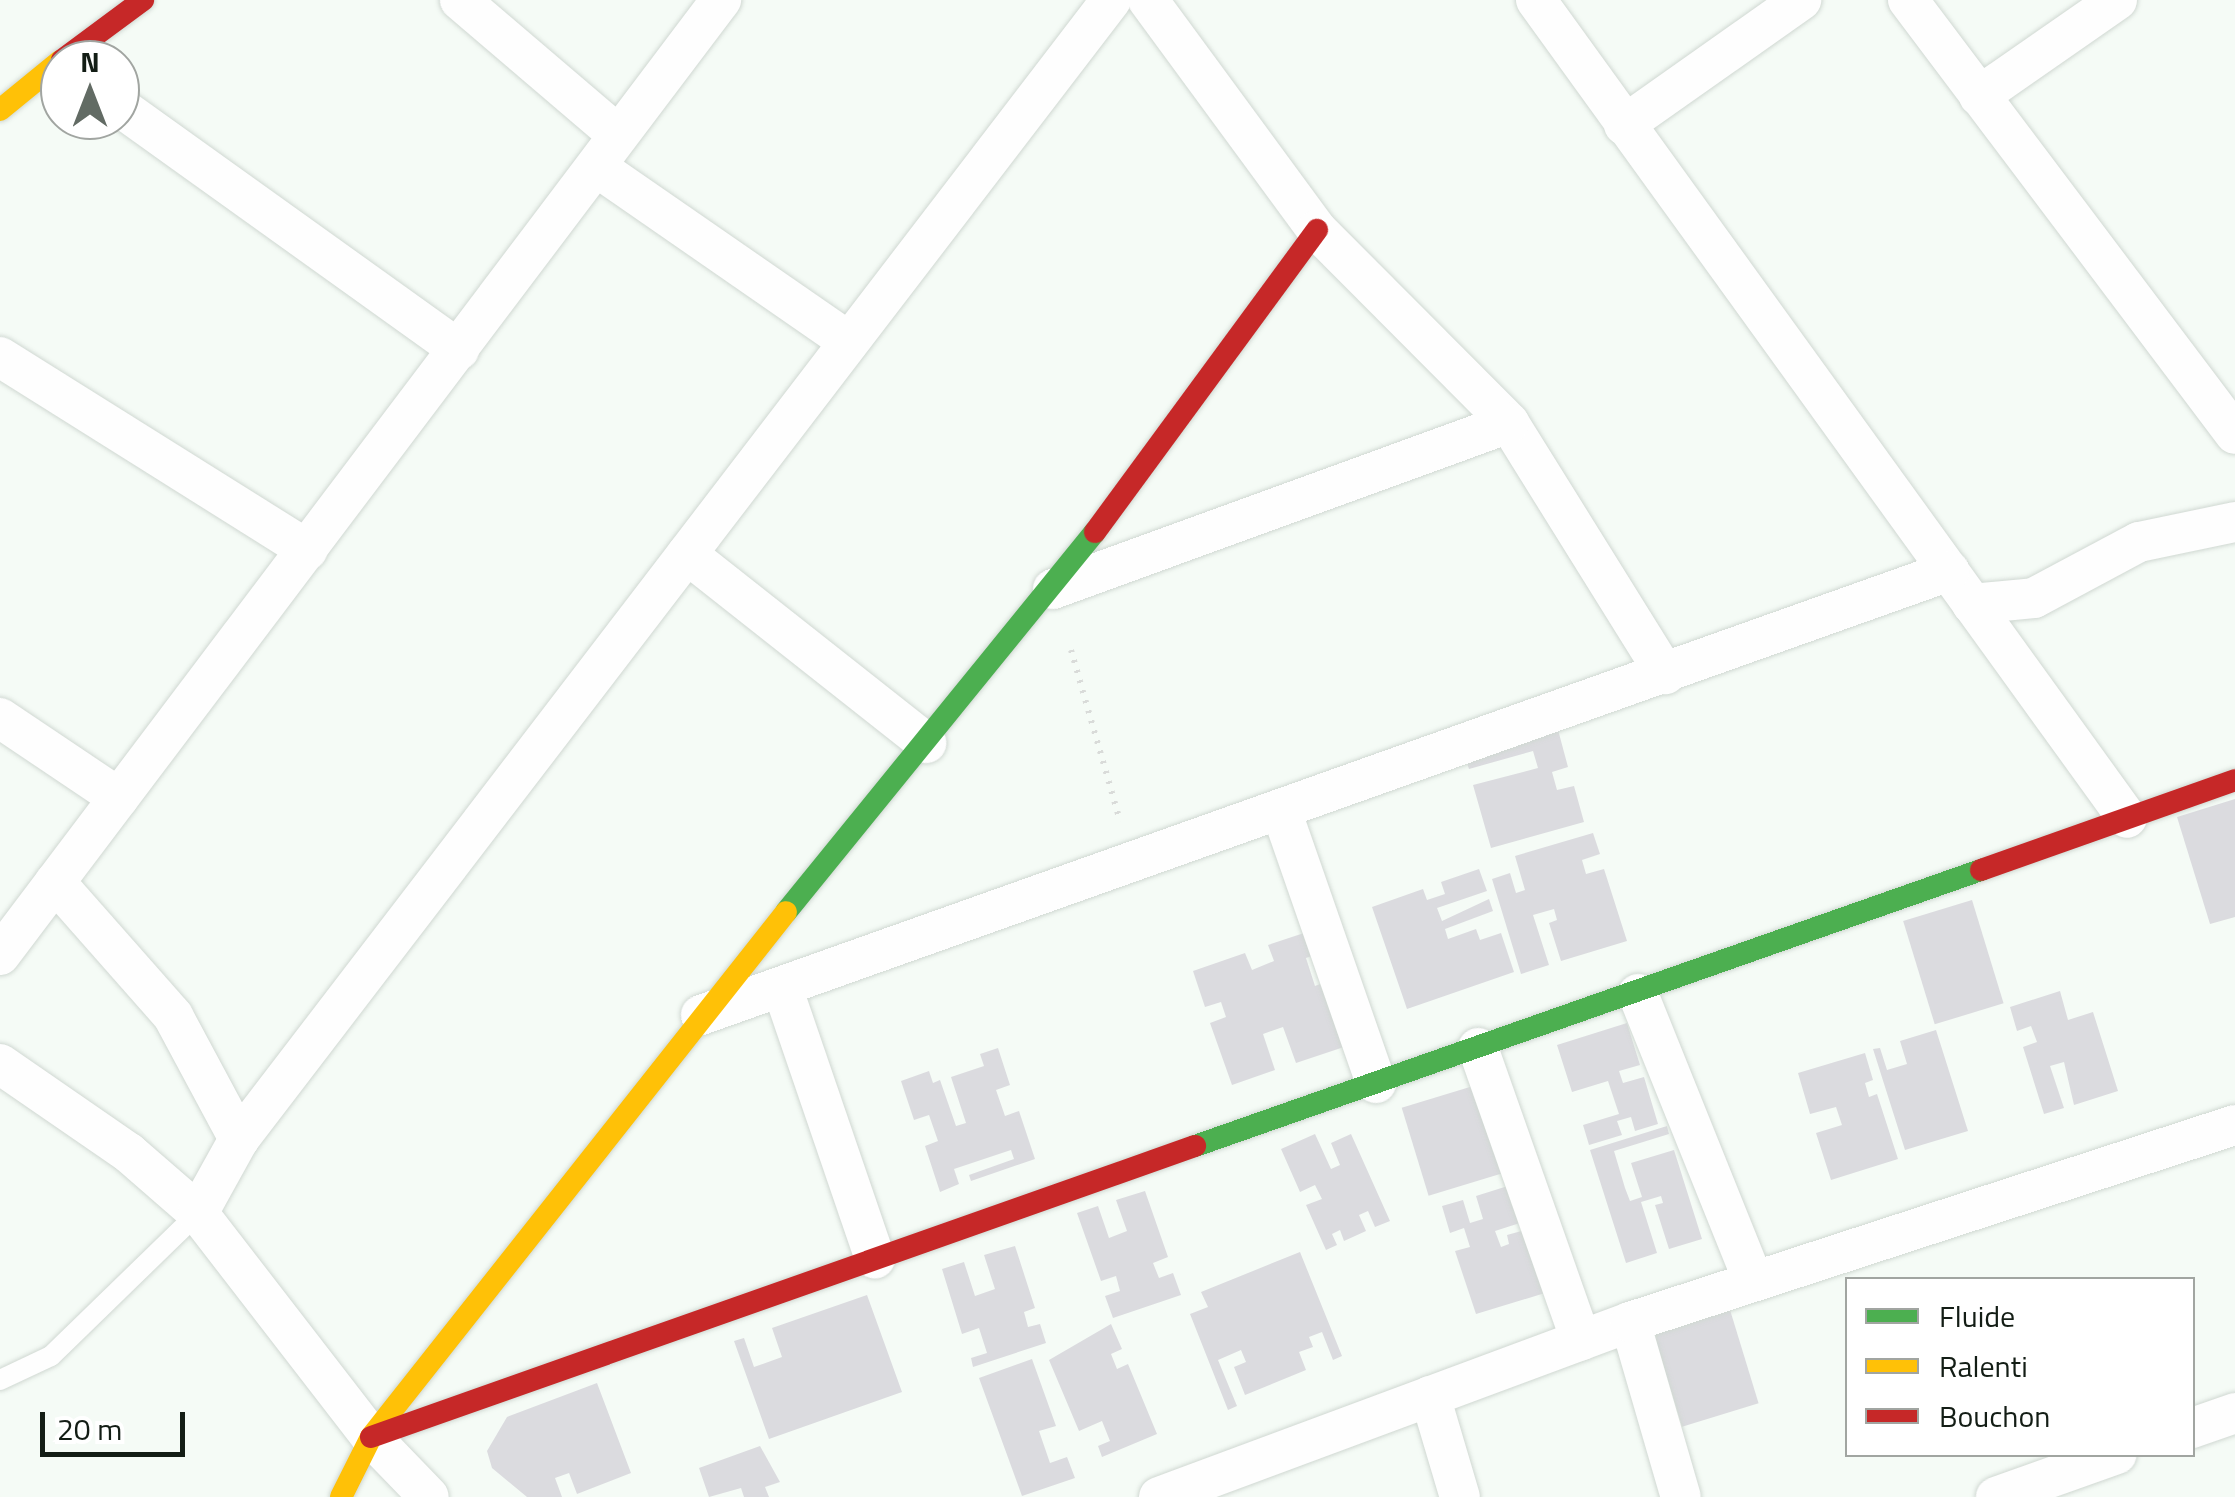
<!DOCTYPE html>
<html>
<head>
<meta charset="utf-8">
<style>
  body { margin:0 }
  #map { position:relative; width:2235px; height:1497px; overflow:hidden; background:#f5fbf6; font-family:"Titillium Web",sans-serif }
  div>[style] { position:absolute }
  .building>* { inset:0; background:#dbdbdf; transform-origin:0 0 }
  .path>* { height:6px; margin-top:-3px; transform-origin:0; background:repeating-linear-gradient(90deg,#d9dbd9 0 2.5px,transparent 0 10.5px) }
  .roads { filter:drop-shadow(0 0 2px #d0d8d2) drop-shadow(0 0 2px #d0d8d2) }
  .lane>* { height:20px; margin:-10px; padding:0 10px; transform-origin:10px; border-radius:10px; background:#fefefe }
  .street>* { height:40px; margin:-20px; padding:0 20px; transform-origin:20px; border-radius:20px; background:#fefefe }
  .fast>* { height:22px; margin:-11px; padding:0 11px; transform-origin:11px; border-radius:11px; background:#4caf50 }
  .slow>* { height:22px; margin:-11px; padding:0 11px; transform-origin:11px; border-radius:11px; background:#ffc107 }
  .jam>* { height:22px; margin:-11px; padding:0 11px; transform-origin:11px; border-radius:11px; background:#c62828 }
  span { translate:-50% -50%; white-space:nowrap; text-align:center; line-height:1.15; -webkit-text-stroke:9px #fff; paint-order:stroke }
  .legend { position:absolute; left:1845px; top:1277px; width:350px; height:180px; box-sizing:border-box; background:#fff; border:2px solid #a1a5a1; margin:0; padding:12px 18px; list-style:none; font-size:30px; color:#131d15 }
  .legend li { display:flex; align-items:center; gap:20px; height:50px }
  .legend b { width:50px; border:2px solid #a1a5a1 }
  .north { position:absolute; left:40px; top:40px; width:100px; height:100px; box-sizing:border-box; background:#fff; border:2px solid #a1a5a1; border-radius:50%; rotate:0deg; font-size:28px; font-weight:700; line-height:40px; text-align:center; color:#131d15 }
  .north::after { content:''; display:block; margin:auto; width:35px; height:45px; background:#626b64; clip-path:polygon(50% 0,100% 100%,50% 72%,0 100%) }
  .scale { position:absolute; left:40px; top:1412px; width:145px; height:45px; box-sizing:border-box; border:5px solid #131d15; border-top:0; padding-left:12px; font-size:30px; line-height:35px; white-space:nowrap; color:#131d15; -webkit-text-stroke:8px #fff; paint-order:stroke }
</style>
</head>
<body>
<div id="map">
  <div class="building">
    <i style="clip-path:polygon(1557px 726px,1568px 767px,1552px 772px,1557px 790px,1574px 786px,1584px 822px,1491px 848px,1473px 785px,1538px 768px,1533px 751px,1469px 769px,1466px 760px)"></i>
    <i style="clip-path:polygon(2235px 799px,2235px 917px,2210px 924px,2177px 817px)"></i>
    <i style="clip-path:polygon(1593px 833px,1600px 854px,1582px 860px,1586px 874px,1604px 869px,1627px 941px,1561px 961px,1549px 923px,1557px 920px,1554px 909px,1533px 915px,1549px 965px,1521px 974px,1492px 879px,1510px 873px,1516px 893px,1525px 890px,1515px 856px)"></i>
    <i style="clip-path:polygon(1479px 869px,1487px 891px,1437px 908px,1442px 921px,1489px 899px,1493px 911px,1445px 929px,1448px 939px,1476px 929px,1480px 940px,1501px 933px,1514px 972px,1407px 1009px,1372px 907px,1423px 889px,1427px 900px,1445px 894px,1441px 882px)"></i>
    <i style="left:1972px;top:900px;width:108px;height:72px;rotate:73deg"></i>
    <i style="clip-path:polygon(1307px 932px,1315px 955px,1306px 958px,1315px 986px,1325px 982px,1347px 1046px,1296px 1063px,1283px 1027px,1263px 1034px,1275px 1070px,1232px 1085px,1210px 1023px,1226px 1017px,1221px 1002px,1205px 1007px,1193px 971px,1245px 953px,1252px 970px,1274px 961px,1268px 945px)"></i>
    <i style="clip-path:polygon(2060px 991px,2068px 1020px,2093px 1012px,2118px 1091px,2074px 1105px,2064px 1062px,2050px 1066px,2064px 1108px,2044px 1114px,2023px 1047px,2037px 1042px,2031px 1026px,2017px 1031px,2010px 1007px)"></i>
    <i style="clip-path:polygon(1627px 1023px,1640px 1065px,1619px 1071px,1623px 1083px,1644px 1077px,1658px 1124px,1635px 1131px,1631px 1117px,1617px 1121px,1622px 1135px,1589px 1145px,1583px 1125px,1619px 1114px,1608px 1081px,1572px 1092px,1557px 1045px)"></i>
    <i style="clip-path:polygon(1936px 1030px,1968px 1131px,1905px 1150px,1873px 1049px,1880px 1048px,1887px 1070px,1907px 1064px,1900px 1041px)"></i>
    <i style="clip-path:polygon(998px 1048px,1010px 1085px,996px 1090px,1005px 1116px,1019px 1111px,1035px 1159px,971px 1181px,969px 1175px,1014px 1159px,1011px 1150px,954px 1169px,959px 1184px,940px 1192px,925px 1146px,938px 1141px,929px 1115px,914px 1120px,901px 1081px,929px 1071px,933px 1083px,940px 1080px,956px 1126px,966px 1123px,951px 1077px,984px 1066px,980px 1054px)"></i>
    <i style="clip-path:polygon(1865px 1053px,1873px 1080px,1865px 1083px,1869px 1097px,1877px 1094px,1898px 1159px,1831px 1180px,1816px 1133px,1842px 1125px,1836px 1107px,1810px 1114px,1798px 1073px)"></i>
    <i style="left:1483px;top:1083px;width:92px;height:85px;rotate:73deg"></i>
    <i style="clip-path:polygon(1667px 1126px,1669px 1134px,1614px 1151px,1625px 1188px,1630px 1201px,1642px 1197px,1631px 1163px,1674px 1150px,1702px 1239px,1669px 1249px,1655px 1205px,1663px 1203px,1661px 1196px,1641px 1202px,1657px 1253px,1626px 1263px,1590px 1150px)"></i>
    <i style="clip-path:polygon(1315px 1134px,1331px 1169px,1340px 1165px,1331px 1143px,1351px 1134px,1390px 1221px,1375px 1227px,1368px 1211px,1359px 1215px,1366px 1231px,1344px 1241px,1340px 1230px,1332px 1234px,1337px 1245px,1326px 1250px,1306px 1205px,1322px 1199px,1315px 1185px,1300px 1192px,1281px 1149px)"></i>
    <i style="clip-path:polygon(1511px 1185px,1523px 1222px,1495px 1231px,1501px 1247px,1509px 1244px,1507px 1235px,1525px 1230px,1545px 1293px,1476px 1314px,1455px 1251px,1470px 1247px,1464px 1228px,1450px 1233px,1442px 1206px,1463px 1200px,1470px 1223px,1483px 1219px,1476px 1196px)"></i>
    <i style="clip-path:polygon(1145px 1191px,1168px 1257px,1153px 1263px,1159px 1278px,1173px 1273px,1181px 1295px,1113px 1318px,1105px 1296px,1120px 1291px,1116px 1276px,1101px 1281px,1077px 1213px,1098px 1206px,1109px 1238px,1127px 1231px,1116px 1200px)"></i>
    <i style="clip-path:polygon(1015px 1246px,1035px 1308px,1024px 1312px,1028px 1327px,1040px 1324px,1046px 1343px,973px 1367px,971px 1358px,987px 1353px,979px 1328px,962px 1334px,942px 1269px,964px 1262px,975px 1296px,995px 1289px,984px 1255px)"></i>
    <i style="clip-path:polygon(1300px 1252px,1342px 1356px,1333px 1360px,1322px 1332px,1309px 1337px,1313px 1347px,1299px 1352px,1306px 1370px,1245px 1395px,1234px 1367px,1246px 1362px,1241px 1350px,1218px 1360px,1237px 1406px,1228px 1410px,1190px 1314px,1208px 1307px,1201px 1292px)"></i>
    <i style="clip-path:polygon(867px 1295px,902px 1392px,769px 1439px,734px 1341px,744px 1338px,754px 1367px,782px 1357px,772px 1328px)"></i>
    <i style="left:1727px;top:1300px;width:108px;height:80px;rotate:73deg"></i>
    <i style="clip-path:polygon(1111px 1324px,1122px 1349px,1111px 1354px,1117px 1369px,1128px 1364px,1157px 1434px,1102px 1457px,1098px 1446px,1110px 1441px,1102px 1421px,1079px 1431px,1049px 1360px)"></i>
    <i style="clip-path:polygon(1032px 1359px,1056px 1426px,1039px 1431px,1050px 1463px,1067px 1457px,1075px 1478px,1022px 1496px,979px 1378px)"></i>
    <i style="clip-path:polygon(597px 1383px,631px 1473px,577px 1494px,569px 1473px,555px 1478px,562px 1497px,527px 1497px,492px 1468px,487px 1451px,507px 1417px)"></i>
    <i style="clip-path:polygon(760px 1446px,780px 1482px,765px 1487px,769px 1497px,744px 1497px,741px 1488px,709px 1497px,699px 1468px)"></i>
  </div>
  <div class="path">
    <i style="left:1071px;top:650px;width:178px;rotate:74deg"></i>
  </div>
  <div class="roads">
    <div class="lane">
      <i style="left:0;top:1380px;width:56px;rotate:-25.2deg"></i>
      <i style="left:51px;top:1356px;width:205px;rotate:-44.2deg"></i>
    </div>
    <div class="street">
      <i style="left:460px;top:0;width:206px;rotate:40.5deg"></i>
      <i style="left:1148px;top:0;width:285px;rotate:53.7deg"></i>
      <i style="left:1317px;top:230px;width:272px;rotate:45.1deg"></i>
      <i style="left:1509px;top:423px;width:296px;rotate:58.1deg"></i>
      <i style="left:1536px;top:0;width:1009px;rotate:54.15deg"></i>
      <i style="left:1908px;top:0;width:543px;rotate:53deg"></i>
      <i style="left:1979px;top:96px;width:168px;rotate:-34.8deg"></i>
      <i style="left:120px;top:107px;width:417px;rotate:35.6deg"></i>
      <i style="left:1624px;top:125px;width:217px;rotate:-35.2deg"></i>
      <i style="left:598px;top:168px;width:305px;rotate:34.7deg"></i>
      <i style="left:0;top:357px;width:363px;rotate:32.1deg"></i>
      <i style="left:687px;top:554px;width:305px;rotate:38.3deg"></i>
      <i style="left:1053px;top:589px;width:485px;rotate:-20deg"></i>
      <i style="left:1972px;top:604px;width:62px;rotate:-5.5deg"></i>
      <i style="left:2034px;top:598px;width:119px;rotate:-28.1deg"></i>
      <i style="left:2139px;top:542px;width:98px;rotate:-11.8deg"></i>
      <i style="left:0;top:718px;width:143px;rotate:33.9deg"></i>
      <i style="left:1282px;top:813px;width:286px;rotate:70.8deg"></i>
      <i style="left:55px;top:882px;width:179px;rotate:48.6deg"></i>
      <i style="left:173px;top:1016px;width:140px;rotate:61.8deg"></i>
      <i style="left:0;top:955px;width:1197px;rotate:-52.95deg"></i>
      <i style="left:782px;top:987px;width:287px;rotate:71.1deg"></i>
      <i style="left:1638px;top:994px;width:308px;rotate:68.1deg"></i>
      <i style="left:701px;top:1015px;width:1325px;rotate:-19.58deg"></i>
      <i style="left:1478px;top:1048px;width:310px;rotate:70.6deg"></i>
      <i style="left:0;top:1064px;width:157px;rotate:34.6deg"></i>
      <i style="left:129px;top:1153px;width:91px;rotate:41deg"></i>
      <i style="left:198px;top:1213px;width:283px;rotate:52.3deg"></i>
      <i style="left:371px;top:1437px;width:83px;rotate:46deg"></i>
      <i style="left:198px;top:1213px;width:85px;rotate:-61deg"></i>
      <i style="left:239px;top:1139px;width:1434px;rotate:-52.56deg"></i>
      <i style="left:1630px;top:1322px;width:182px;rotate:73.8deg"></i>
      <i style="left:1430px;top:1396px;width:105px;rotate:73.5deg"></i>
      <i style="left:2192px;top:1428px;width:46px;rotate:-19.2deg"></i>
      <i style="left:1159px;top:1497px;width:502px;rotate:-20.38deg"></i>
      <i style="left:1630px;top:1322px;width:636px;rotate:-18.04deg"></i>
      <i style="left:1996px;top:1497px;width:128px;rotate:-19.6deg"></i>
    </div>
    <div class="fast">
      <i style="left:786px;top:912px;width:490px;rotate:-50.9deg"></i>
      <i style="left:1195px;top:1146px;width:833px;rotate:-19.35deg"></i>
    </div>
    <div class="slow">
      <i style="left:0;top:110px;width:77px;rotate:-39.2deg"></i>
      <i style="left:341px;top:1497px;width:67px;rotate:-63.4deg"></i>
      <i style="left:371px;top:1437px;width:669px;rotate:-51.67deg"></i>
    </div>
    <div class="jam">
      <i style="left:62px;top:60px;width:101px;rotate:-36.5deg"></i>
      <i style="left:1095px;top:532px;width:375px;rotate:-53.7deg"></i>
      <i style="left:1981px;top:870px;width:269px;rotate:-19.5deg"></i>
      <i style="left:371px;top:1437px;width:874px;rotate:-19.45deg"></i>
    </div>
  </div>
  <ul class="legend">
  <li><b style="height:12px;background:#4caf50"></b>Fluide</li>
  <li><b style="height:12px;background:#ffc107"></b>Ralenti</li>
  <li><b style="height:12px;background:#c62828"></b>Bouchon</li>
  </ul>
  <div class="north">N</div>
  <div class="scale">20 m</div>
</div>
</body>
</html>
